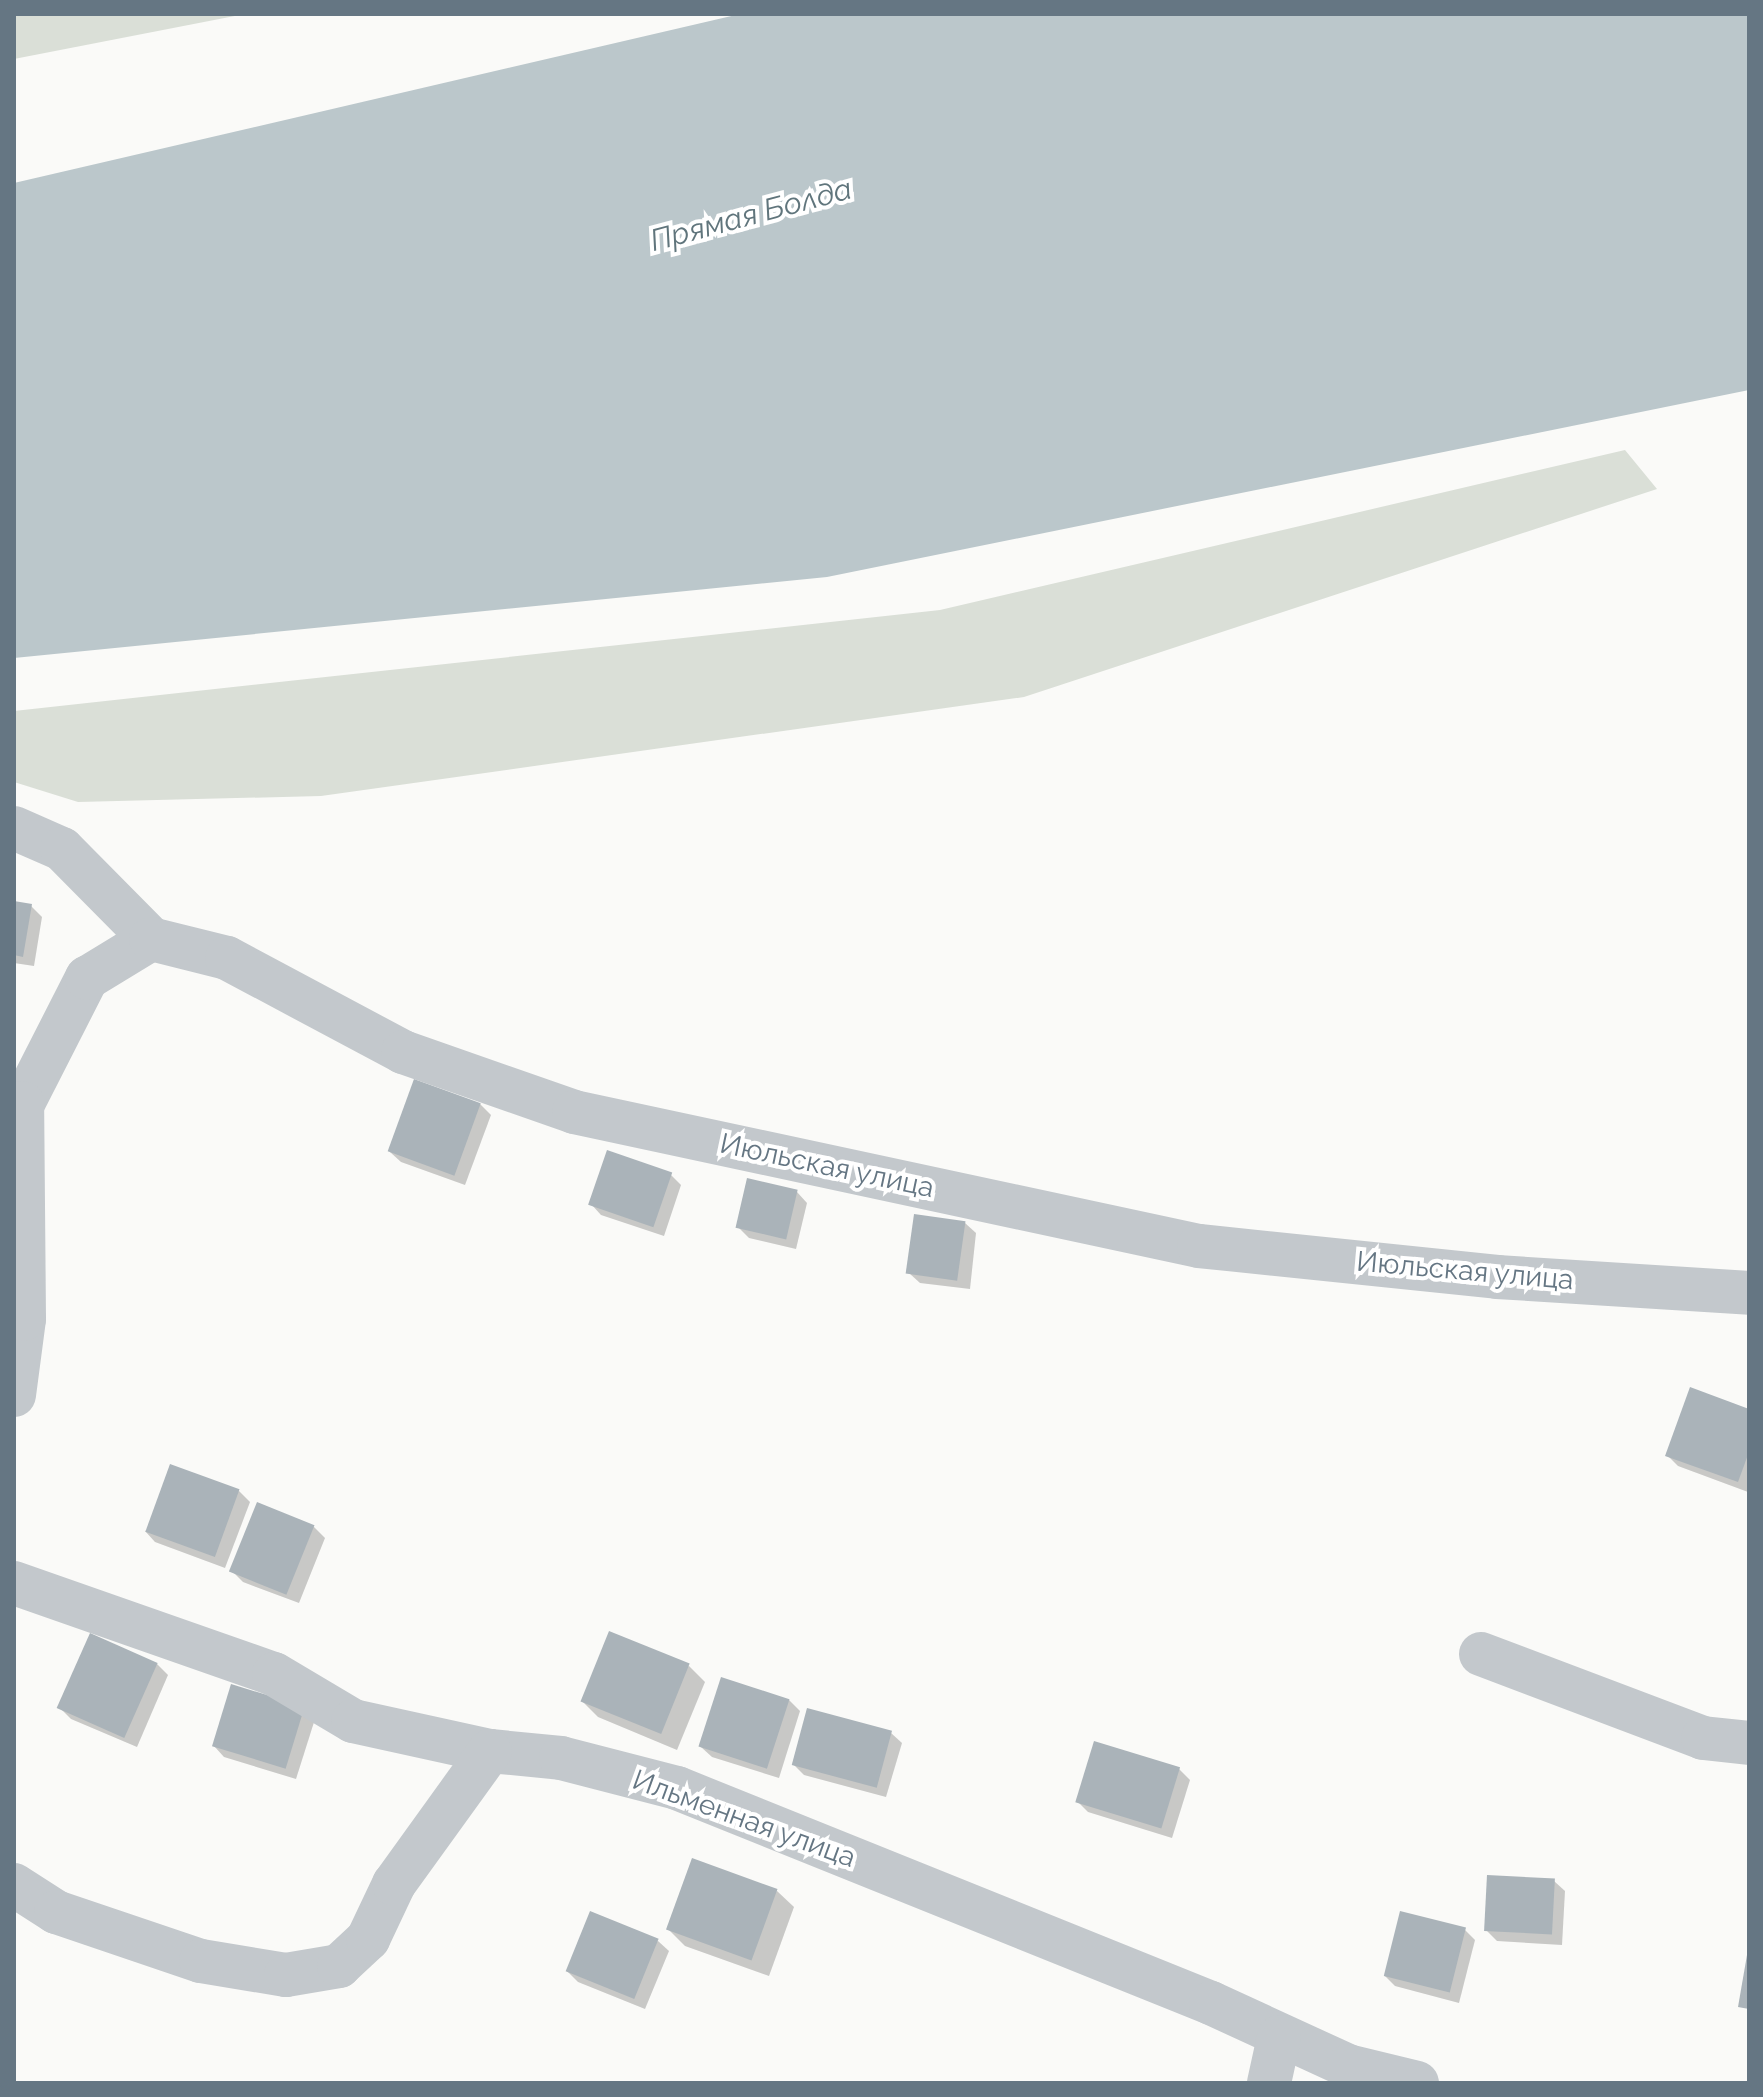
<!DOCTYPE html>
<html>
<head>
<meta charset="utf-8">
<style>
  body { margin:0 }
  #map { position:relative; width:1763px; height:2097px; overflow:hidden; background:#fafaf8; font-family:Raleway,sans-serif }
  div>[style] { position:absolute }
  .green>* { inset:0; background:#dadfd7 }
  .water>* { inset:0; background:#bbc7cb }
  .shadow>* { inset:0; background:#0003 }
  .building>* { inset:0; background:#aab3b9; transform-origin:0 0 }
  .minor>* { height:44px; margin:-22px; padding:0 22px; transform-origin:22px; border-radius:22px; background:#c3c8cc }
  span { translate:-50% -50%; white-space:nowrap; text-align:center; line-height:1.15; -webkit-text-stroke:8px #fff; paint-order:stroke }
  .street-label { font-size:28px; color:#657683 }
  .water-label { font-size:30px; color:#60757c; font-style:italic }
  .frame { position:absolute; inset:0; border:16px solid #657683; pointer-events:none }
</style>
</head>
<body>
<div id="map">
  <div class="green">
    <i style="clip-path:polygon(14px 14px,245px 14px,14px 59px)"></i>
    <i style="clip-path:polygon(1625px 450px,1657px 489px,1024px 697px,321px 796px,78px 802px,14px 782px,14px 711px,940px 610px)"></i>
  </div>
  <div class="water">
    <i style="clip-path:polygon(740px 14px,1749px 14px,1749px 390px,827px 577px,14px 658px,14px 183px)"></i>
  </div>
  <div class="shadow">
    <i style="clip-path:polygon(14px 903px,31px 906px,42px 917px,34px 966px,14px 963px)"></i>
    <i style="clip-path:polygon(480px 1104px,491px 1115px,465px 1185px,401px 1162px,390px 1152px)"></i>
    <i style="clip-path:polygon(671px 1175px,681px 1185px,664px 1236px,601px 1215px,591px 1204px)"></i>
    <i style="clip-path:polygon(797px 1192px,807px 1203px,796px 1249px,749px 1238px,738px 1227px)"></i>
    <i style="clip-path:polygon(965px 1223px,976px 1233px,970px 1289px,920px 1283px,909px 1273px)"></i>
    <i style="clip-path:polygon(1749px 1411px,1748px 1492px,1678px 1466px,1667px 1455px)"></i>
    <i style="clip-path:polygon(239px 1491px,250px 1502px,225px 1568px,155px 1542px,145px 1531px)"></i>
    <i style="clip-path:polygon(258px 1505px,314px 1527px,325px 1538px,299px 1603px,243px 1582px,232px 1571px)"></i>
    <i style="clip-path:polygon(157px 1664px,168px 1675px,137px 1747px,71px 1719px,61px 1709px)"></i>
    <i style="clip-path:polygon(689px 1666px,705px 1682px,677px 1750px,598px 1717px,582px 1701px)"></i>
    <i style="clip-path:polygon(232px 1686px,315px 1719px,296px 1779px,224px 1757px,214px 1746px)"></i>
    <i style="clip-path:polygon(789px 1700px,800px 1711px,779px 1778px,712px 1757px,701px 1747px)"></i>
    <i style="clip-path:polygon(891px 1733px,902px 1743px,886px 1797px,804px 1775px,794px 1765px)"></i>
    <i style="clip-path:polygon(1179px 1769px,1190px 1780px,1172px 1838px,1088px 1812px,1077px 1801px)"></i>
    <i style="clip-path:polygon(1554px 1881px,1565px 1891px,1562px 1945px,1497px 1941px,1486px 1930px)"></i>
    <i style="clip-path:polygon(777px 1891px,794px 1907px,769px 1976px,685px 1946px,669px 1930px)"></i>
    <i style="clip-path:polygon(1465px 1930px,1475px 1940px,1459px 2003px,1395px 1986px,1385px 1976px)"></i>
    <i style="clip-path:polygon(658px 1941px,669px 1951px,645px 2009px,578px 1982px,567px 1971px)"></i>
  </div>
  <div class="building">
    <i style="clip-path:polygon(14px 901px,32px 904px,23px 957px,14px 955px)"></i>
    <i style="left:414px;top:1079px;width:71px;height:77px;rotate:20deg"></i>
    <i style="left:607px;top:1150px;width:69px;height:58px;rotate:19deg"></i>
    <i style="left:747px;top:1178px;width:52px;height:51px;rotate:13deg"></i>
    <i style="left:914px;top:1214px;width:52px;height:60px;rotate:8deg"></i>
    <i style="clip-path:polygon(1690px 1387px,1749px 1409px,1749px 1452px,1738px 1482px,1665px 1456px)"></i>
    <i style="left:170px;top:1464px;width:74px;height:72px;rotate:20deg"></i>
    <i style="left:257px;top:1502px;width:62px;height:75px;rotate:22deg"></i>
    <i style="left:609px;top:1631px;width:87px;height:76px;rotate:22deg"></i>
    <i style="left:90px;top:1633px;width:74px;height:82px;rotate:24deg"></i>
    <i style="left:721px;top:1677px;width:72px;height:73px;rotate:18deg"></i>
    <i style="left:231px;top:1684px;width:77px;height:65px;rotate:17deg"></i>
    <i style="left:807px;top:1708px;width:88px;height:59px;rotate:15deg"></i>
    <i style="left:1094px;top:1741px;width:90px;height:64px;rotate:17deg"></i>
    <i style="left:692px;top:1858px;width:91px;height:76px;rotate:20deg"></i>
    <i style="left:1487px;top:1875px;width:68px;height:56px;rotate:3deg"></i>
    <i style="left:590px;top:1911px;width:74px;height:65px;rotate:22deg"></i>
    <i style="left:1400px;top:1911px;width:68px;height:67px;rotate:14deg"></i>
    <i style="clip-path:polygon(1747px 1955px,1749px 1956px,1749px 2009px,1738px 2007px)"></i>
  </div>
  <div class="minor">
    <i style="left:14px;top:828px;width:52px;rotate:23.6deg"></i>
    <i style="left:62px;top:849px;width:127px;rotate:45.3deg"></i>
    <i style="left:14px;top:1121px;width:161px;rotate:-63deg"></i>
    <i style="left:87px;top:978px;width:75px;rotate:-31.4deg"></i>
    <i style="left:151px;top:939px;width:78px;rotate:14deg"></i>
    <i style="left:227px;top:958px;width:200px;rotate:28.1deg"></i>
    <i style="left:403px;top:1052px;width:181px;rotate:19.3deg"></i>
    <i style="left:574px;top:1112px;width:639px;rotate:12.1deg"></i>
    <i style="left:1199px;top:1246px;width:300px;rotate:5.9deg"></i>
    <i style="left:1497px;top:1277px;width:253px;rotate:3.6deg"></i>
    <i style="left:14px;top:1395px;width:77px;rotate:-82.5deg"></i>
    <i style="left:24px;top:1319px;width:216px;rotate:-90.5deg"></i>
    <i style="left:14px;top:1583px;width:275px;rotate:19.3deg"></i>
    <i style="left:274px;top:1674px;width:92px;rotate:30.7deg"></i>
    <i style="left:353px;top:1721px;width:140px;rotate:12.4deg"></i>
    <i style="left:490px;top:1751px;width:71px;rotate:5.6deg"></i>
    <i style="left:561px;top:1758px;width:120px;rotate:14.5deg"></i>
    <i style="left:677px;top:1788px;width:576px;rotate:21.93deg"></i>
    <i style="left:1211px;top:2003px;width:151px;rotate:24.7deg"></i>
    <i style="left:1348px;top:2066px;width:71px;rotate:13.8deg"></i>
    <i style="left:1481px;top:1654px;width:237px;rotate:20.7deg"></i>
    <i style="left:1703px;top:1738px;width:46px;rotate:6.2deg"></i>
    <i style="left:14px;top:1885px;width:50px;rotate:32.7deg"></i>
    <i style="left:56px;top:1912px;width:153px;rotate:18.7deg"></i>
    <i style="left:201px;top:1961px;width:86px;rotate:9.4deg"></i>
    <i style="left:286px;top:1975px;width:54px;rotate:-9.6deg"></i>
    <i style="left:339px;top:1966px;width:40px;rotate:-43deg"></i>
    <i style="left:368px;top:1939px;width:61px;rotate:-64.7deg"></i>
    <i style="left:394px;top:1884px;width:164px;rotate:-54.2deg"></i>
    <i style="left:1269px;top:2083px;width:47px;rotate:-77.7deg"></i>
  </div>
  <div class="street-label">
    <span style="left:827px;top:1166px;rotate:12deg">Июльская улица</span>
    <span style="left:1465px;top:1271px;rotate:5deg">Июльская улица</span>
    <span style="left:744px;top:1819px;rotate:20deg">Ильменная улица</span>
  </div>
  <div class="water-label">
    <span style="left:751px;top:215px;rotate:-15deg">Прямая Болда</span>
  </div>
  <div class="frame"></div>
</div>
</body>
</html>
